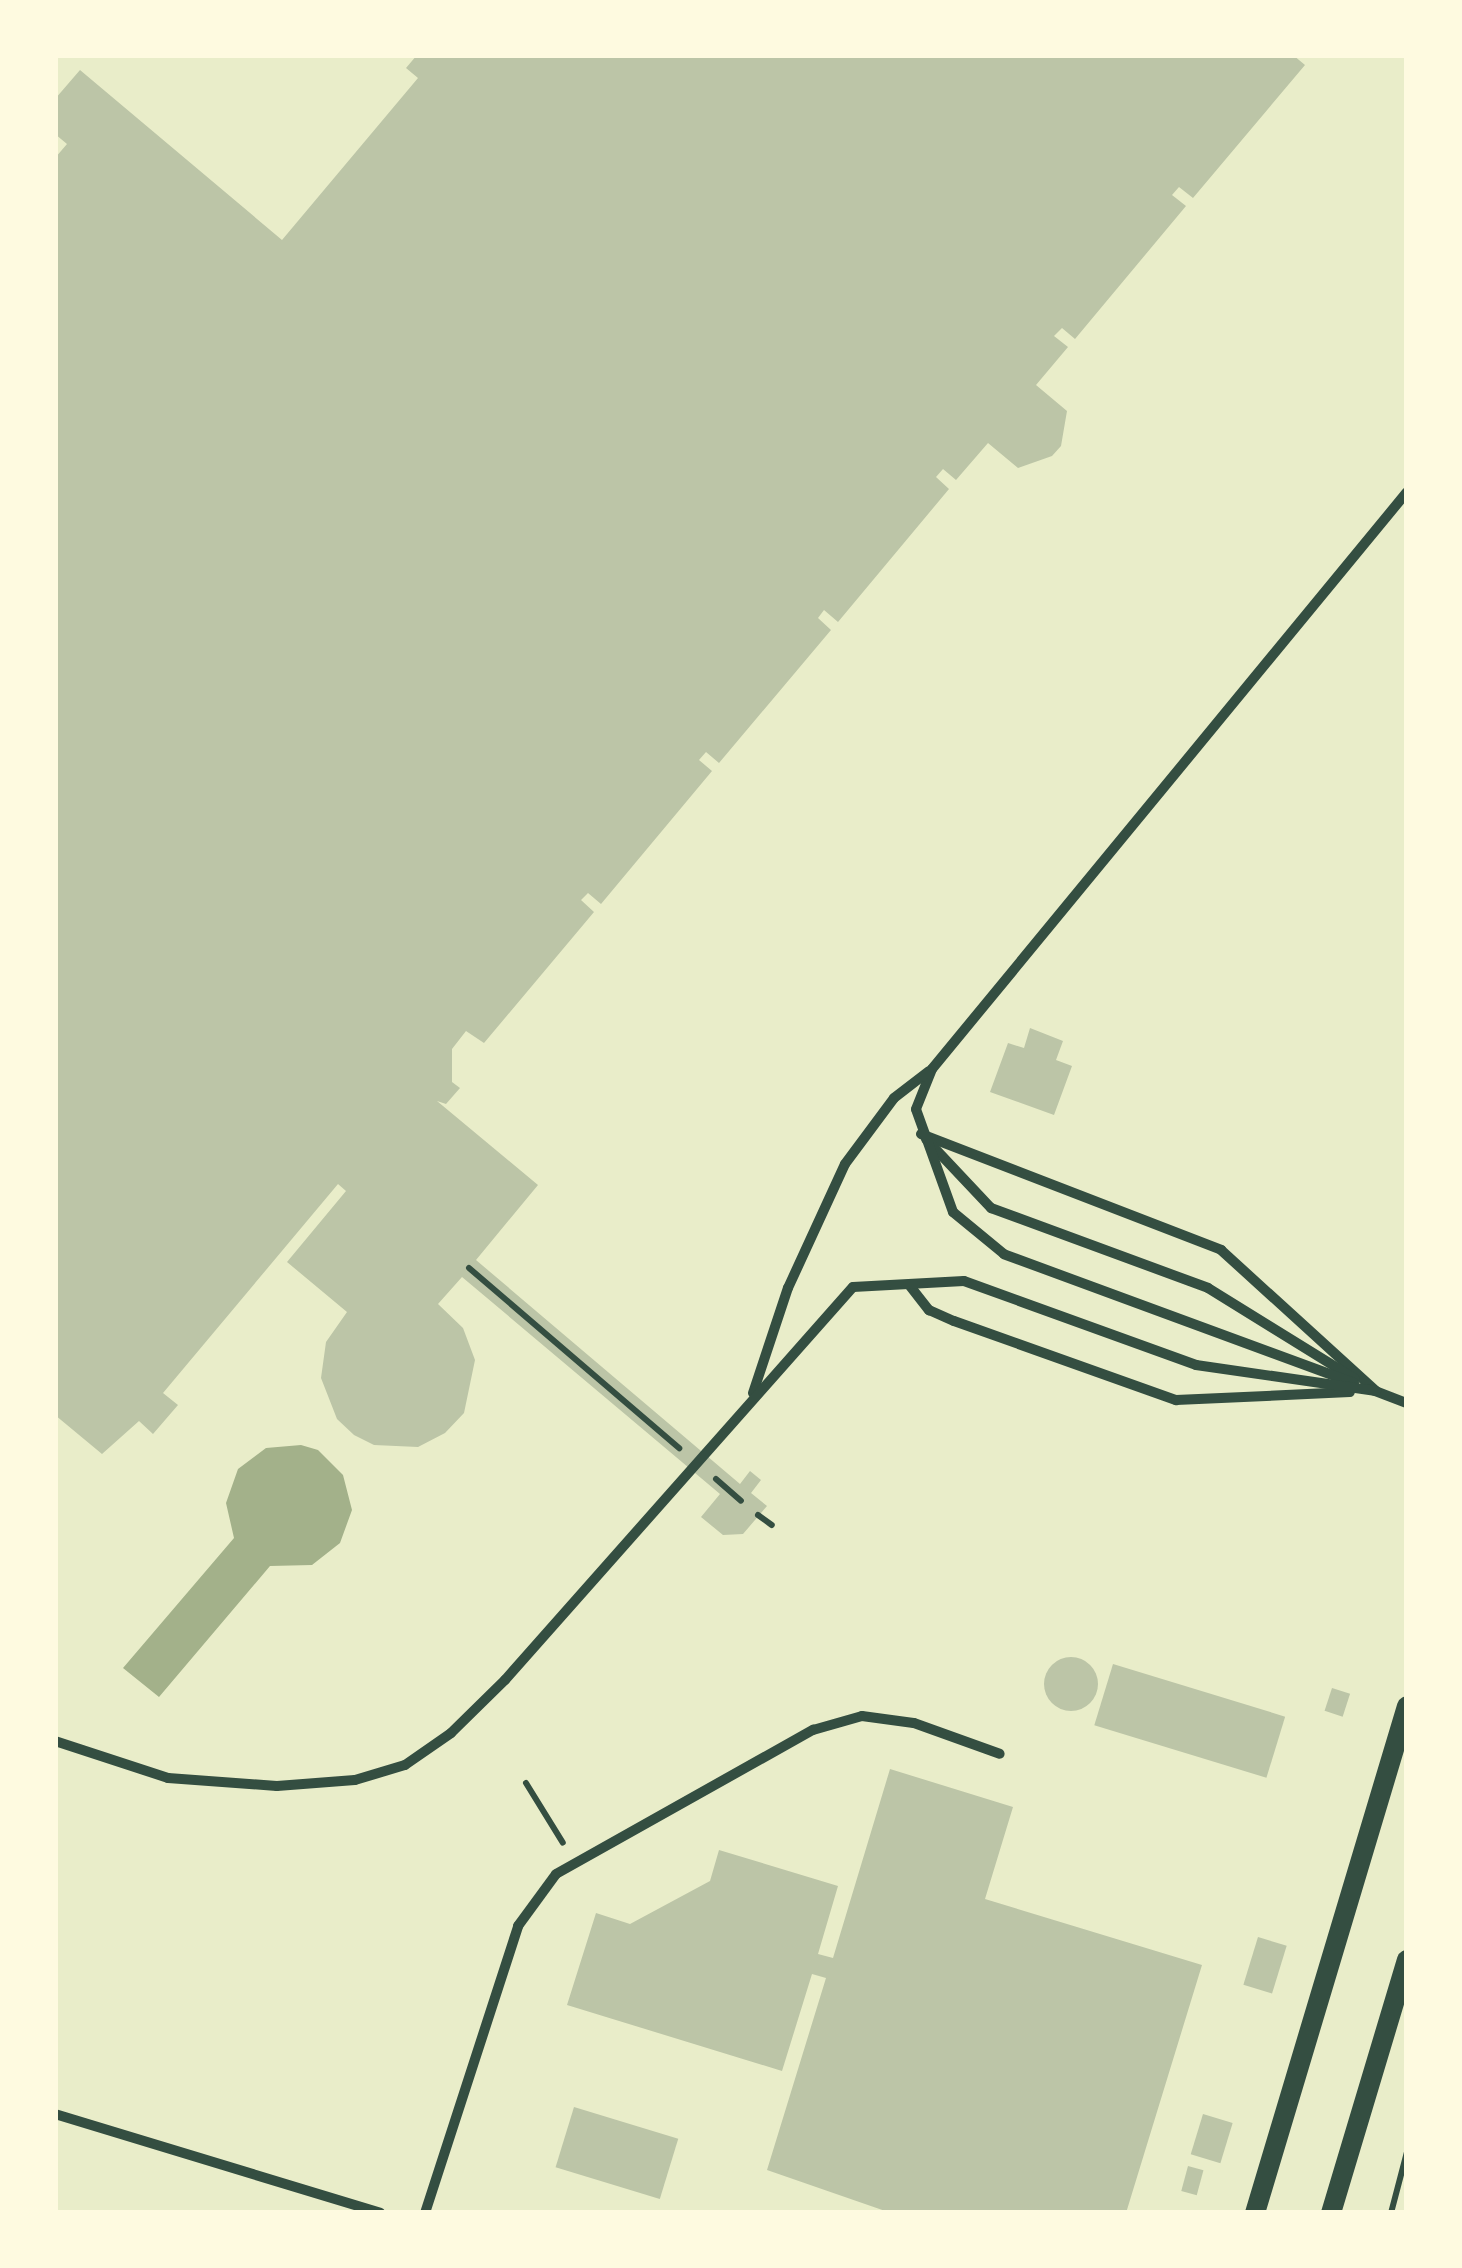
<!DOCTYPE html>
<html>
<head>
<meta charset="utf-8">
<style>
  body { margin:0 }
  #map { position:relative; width:1462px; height:2268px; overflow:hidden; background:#e9edc9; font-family:"Times New Roman",serif }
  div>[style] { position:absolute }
  .water>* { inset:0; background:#a3b18a }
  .building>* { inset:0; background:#bcc5a7; transform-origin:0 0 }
  .round { border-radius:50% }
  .path>* { height:6px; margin:-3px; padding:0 3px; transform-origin:3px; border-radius:3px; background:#344e41 }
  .minor>* { height:10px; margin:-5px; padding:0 5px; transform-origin:5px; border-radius:5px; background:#344e41 }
  .secondary>* { height:20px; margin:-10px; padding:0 10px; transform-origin:10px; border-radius:10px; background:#344e41 }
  span { translate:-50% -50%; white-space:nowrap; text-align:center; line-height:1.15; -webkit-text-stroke:9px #fefae0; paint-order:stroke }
  .frame { position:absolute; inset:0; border:58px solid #fefae0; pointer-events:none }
</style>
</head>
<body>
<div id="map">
  <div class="water">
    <i style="clip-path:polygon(301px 1445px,318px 1450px,343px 1475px,352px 1510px,340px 1543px,312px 1565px,270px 1566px,159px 1697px,123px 1668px,234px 1538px,226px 1503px,238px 1469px,266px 1448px)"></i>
  </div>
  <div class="building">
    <i style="clip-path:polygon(417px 55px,1293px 55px,1305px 65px,1193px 198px,1179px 187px,1172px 195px,1186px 206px,1075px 339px,1062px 328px,1054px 336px,1068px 347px,1036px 385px,1067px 411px,1061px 446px,1052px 456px,1018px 468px,988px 443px,956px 480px,943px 469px,936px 477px,949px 489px,838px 622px,824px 610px,818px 618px,831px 630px,719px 763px,706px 752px,699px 760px,712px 771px,601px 904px,588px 893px,581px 900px,594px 912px,484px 1043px,466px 1031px,452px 1049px,452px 1082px,460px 1088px,446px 1104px,437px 1101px,538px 1185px,476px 1260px,740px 1484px,750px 1471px,761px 1480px,751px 1493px,767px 1506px,743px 1534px,723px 1535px,701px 1517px,720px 1494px,462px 1277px,438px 1304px,463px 1328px,475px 1360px,464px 1413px,445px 1433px,418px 1447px,374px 1445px,354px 1435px,337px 1419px,321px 1378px,326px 1342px,347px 1312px,287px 1262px,346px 1191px,338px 1184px,163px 1393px,178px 1405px,153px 1434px,139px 1421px,102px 1454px,55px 1415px,55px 158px,67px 144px,55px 134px,55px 99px,80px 70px,282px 240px,418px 78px,406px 68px)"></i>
    <i style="clip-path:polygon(1030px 1028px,1063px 1041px,1056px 1060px,1072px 1066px,1054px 1115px,990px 1092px,1008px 1043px,1024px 1048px)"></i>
    <i class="round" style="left:1044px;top:1657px;width:54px;height:54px"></i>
    <i style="left:1113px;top:1664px;width:180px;height:64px;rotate:17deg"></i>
    <i style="left:1332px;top:1688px;width:19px;height:24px;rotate:18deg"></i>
    <i style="clip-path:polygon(890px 1769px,1013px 1807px,985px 1899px,1202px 1965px,1126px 2213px,891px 2213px,767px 2170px,826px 1978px,812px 1974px,782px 2071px,567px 2005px,596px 1913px,630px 1924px,710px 1881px,719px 1850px,838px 1886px,818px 1954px,833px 1958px)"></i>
    <i style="left:1258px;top:1937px;width:30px;height:50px;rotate:17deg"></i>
    <i style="left:574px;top:2107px;width:109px;height:63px;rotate:17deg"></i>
    <i style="left:1203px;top:2114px;width:31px;height:42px;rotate:17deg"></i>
    <i style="left:1188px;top:2166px;width:16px;height:26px;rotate:15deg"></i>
  </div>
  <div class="path">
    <i style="left:469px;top:1268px;width:277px;rotate:40.6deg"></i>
    <i style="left:716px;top:1479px;width:33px;rotate:41deg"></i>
    <i style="left:758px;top:1515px;width:17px;rotate:36deg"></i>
    <i style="left:526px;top:1783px;width:70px;rotate:58.3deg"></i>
    <i style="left:1391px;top:2213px;width:63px;rotate:-75.3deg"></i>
  </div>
  <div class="minor">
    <i style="left:921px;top:1134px;width:322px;rotate:21.1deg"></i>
    <i style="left:1221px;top:1250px;width:208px;rotate:42.3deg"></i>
    <i style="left:926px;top:1139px;width:95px;rotate:46.7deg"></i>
    <i style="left:991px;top:1208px;width:231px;rotate:20.2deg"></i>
    <i style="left:1208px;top:1288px;width:172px;rotate:31.7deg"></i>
    <i style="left:910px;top:1286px;width:31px;rotate:52deg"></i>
    <i style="left:929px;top:1310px;width:27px;rotate:24deg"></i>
    <i style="left:954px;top:1321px;width:236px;rotate:19.6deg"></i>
    <i style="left:1176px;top:1400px;width:174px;rotate:-2.6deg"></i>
    <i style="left:1354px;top:1383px;width:373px;rotate:-159.8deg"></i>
    <i style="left:1004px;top:1254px;width:66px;rotate:-140.5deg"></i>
    <i style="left:953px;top:1212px;width:109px;rotate:-109.8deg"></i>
    <i style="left:916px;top:1109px;width:43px;rotate:-68.2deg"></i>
    <i style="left:932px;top:1069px;width:747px;rotate:-50.54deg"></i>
    <i style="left:1370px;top:1389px;width:40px;rotate:21deg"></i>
    <i style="left:753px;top:1393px;width:111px;rotate:-71.6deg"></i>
    <i style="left:788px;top:1288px;width:136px;rotate:-65.3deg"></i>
    <i style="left:845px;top:1164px;width:82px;rotate:-53.4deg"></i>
    <i style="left:894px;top:1098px;width:44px;rotate:-37.6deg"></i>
    <i style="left:55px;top:1741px;width:119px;rotate:18.1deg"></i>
    <i style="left:168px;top:1778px;width:109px;rotate:4.2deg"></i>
    <i style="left:277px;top:1786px;width:78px;rotate:-4.4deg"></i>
    <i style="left:355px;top:1780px;width:52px;rotate:-16.7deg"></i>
    <i style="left:405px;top:1765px;width:56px;rotate:-34.8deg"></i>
    <i style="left:451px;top:1733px;width:76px;rotate:-44.5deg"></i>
    <i style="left:505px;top:1680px;width:525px;rotate:-48.48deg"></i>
    <i style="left:853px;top:1287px;width:111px;rotate:-3.1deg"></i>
    <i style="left:964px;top:1281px;width:247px;rotate:19.9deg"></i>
    <i style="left:1196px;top:1365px;width:182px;rotate:8.2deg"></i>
    <i style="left:55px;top:2114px;width:340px;rotate:16.9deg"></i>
    <i style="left:425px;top:2213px;width:302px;rotate:-72deg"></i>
    <i style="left:518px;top:1926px;width:64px;rotate:-53.8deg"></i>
    <i style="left:556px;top:1874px;width:295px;rotate:-29.3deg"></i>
    <i style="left:813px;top:1730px;width:51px;rotate:-15.9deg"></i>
    <i style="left:862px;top:1716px;width:52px;rotate:7.7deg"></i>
    <i style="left:914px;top:1723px;width:91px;rotate:19.8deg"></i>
  </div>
  <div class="secondary">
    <i style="left:1255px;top:2213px;width:529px;rotate:-73.31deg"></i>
    <i style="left:1331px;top:2213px;width:264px;rotate:-73.3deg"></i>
  </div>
  <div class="frame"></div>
</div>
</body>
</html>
